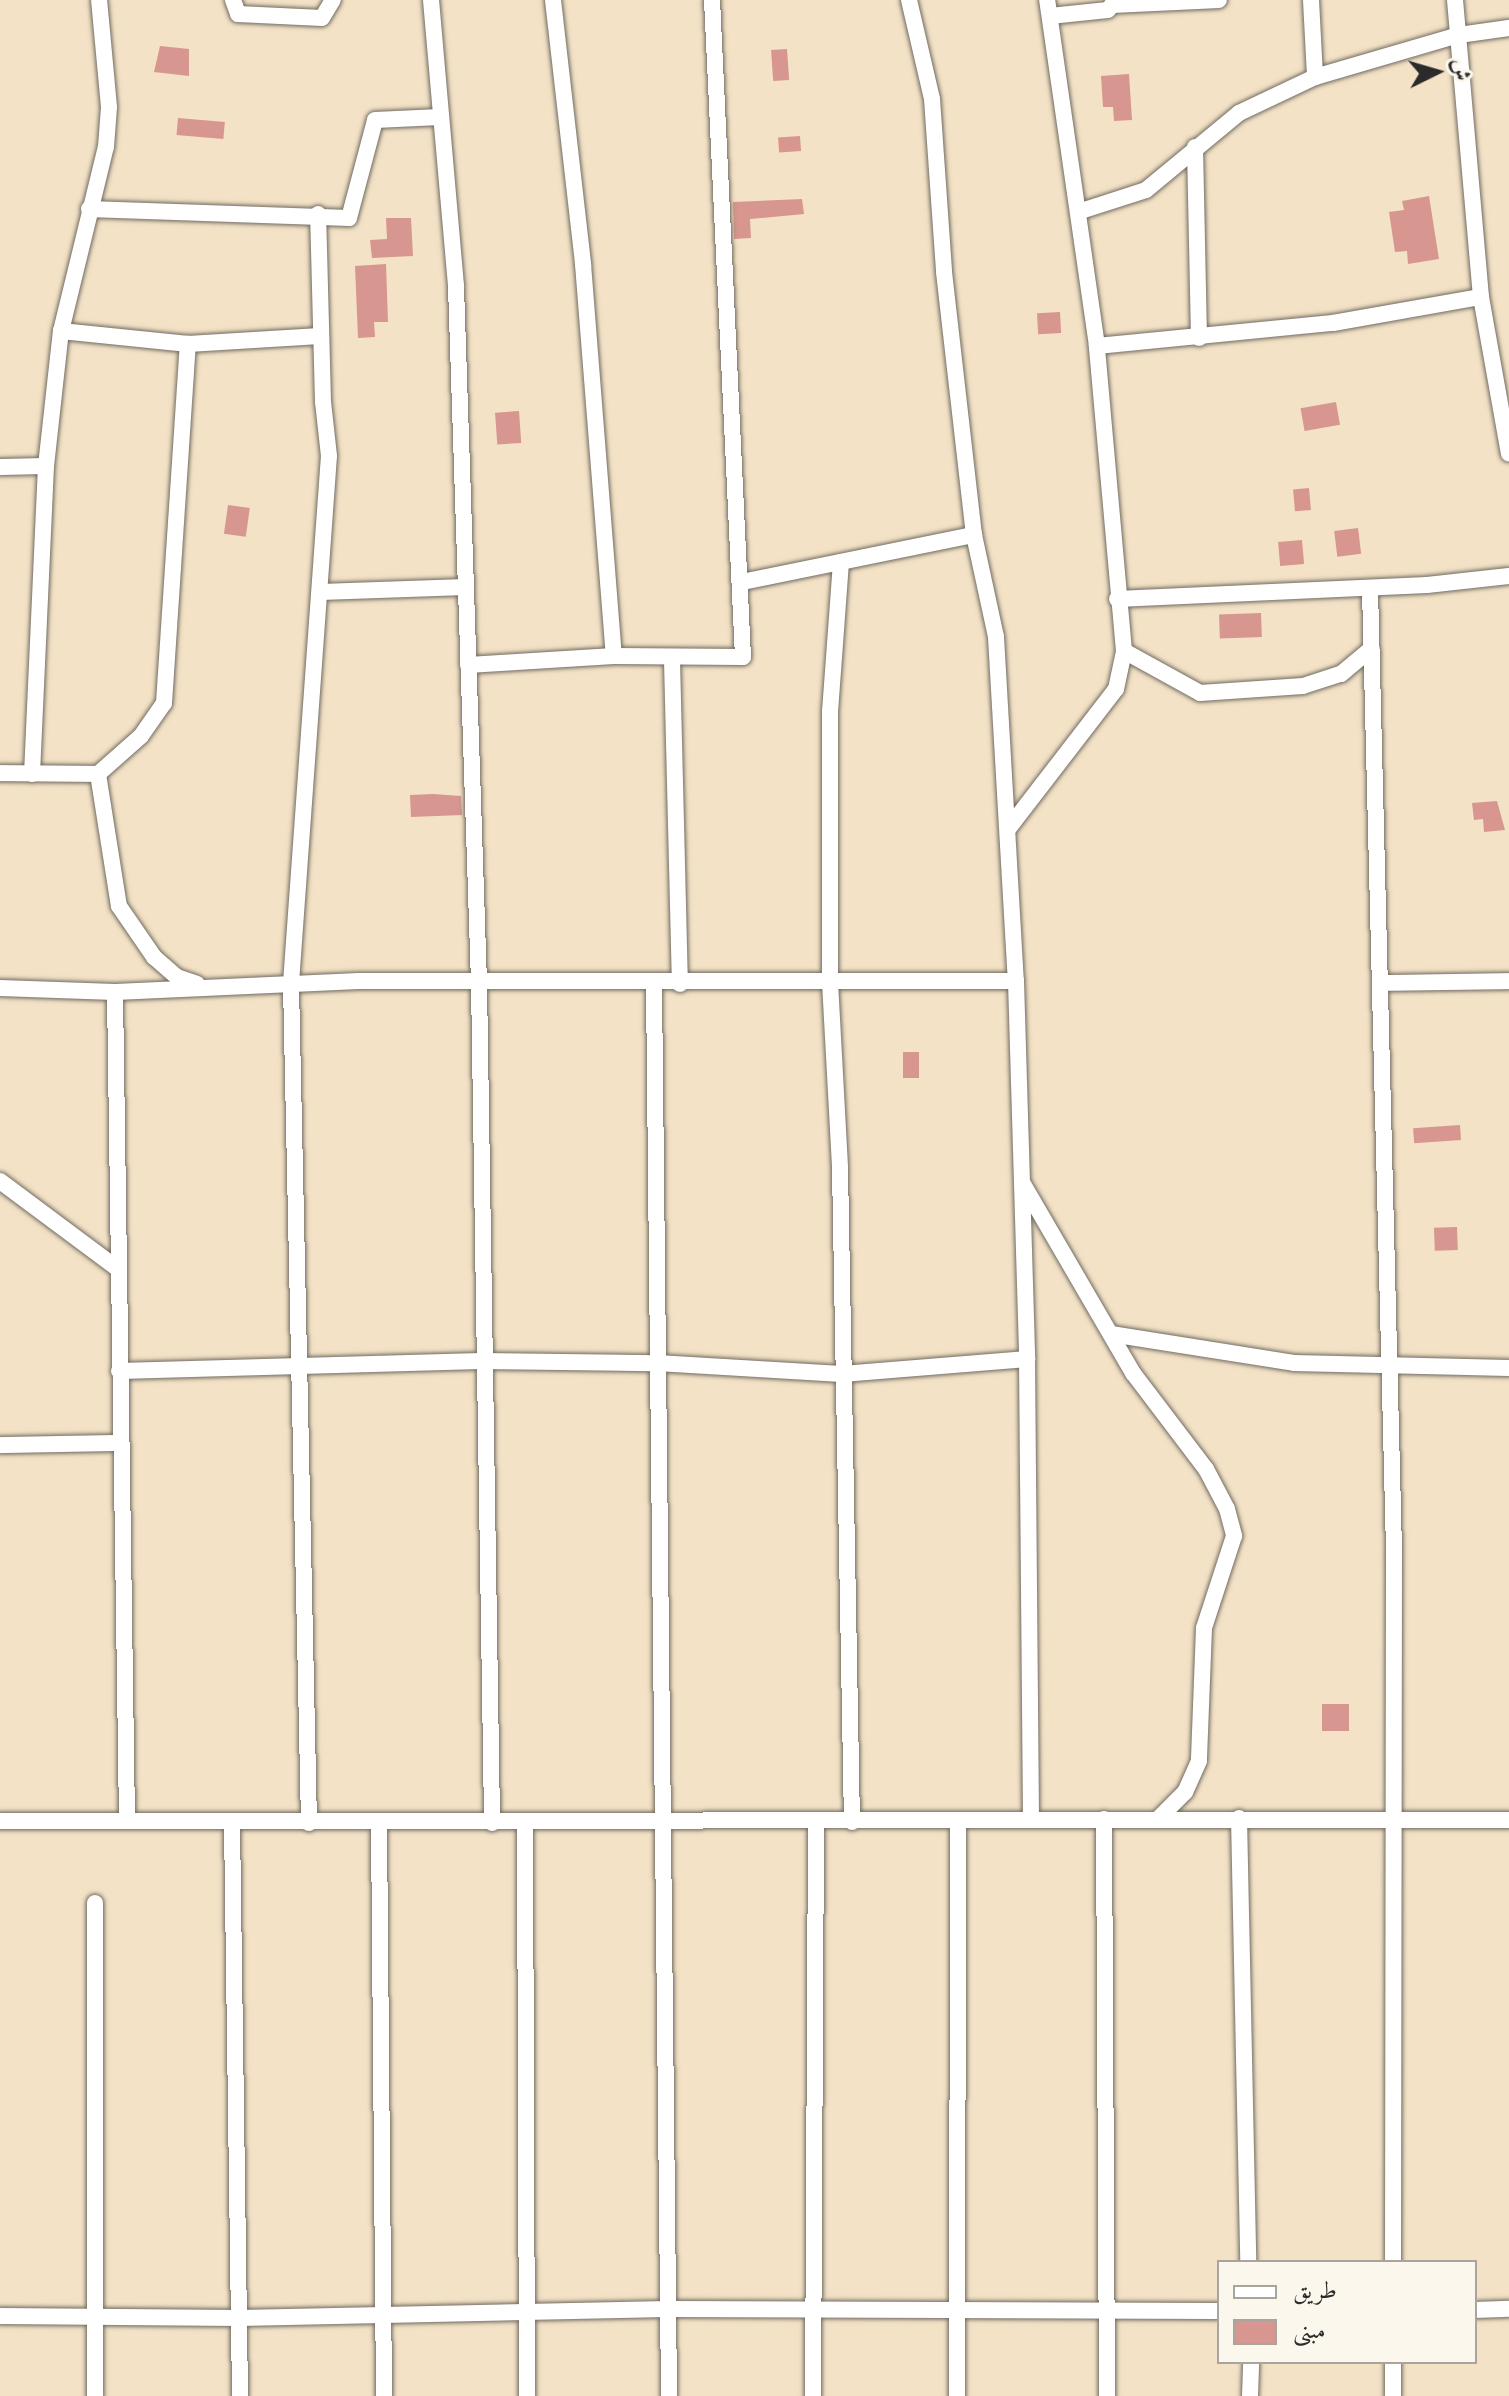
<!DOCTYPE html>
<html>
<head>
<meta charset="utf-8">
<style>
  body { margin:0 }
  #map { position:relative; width:1509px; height:2396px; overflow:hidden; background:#f3e2c6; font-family:Cardo,Amiri,serif }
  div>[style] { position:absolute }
  .building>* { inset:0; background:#d7968f; transform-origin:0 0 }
  .roads { filter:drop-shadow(0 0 2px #716b61) drop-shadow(0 0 2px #716b61) }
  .street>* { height:16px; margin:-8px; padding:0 8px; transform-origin:8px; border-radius:8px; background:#fff }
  span { translate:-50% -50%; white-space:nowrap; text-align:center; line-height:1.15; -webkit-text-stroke:7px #fbf7ec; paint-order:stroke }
  .legend { position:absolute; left:1217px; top:2260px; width:260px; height:104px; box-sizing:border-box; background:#fbf7ec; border:2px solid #a8a59f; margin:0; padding:10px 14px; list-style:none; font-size:24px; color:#2b2b2b }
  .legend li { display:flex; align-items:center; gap:16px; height:40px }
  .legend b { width:40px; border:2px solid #a8a59f }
  .north { position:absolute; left:1397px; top:32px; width:80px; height:80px; -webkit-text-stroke:6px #fbf7ec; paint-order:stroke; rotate:85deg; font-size:22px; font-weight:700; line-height:32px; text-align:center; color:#2b2b2b }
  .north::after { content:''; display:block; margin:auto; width:28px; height:36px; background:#2b2b2b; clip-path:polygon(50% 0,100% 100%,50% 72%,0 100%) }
</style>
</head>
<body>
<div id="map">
  <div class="building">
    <i style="clip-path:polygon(160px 46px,189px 49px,189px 76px,154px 72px)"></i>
    <i style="left:787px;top:49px;width:31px;height:16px;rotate:86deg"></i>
    <i style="clip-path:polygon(1129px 74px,1132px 120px,1114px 121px,1113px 107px,1103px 107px,1101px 76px)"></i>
    <i style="left:178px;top:118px;width:47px;height:17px;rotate:5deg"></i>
    <i style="left:800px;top:136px;width:15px;height:22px;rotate:86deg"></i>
    <i style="clip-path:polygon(1429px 196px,1439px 259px,1408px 264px,1407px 251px,1395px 252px,1389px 212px,1404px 210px,1402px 201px)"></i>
    <i style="clip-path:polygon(802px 199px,804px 214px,750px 219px,751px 238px,734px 239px,733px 202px)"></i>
    <i style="clip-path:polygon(386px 218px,411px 218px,413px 256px,372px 258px,370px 240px,387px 239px)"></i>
    <i style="clip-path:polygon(386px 264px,388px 322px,374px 322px,375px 337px,358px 338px,355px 266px)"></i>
    <i style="left:1060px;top:312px;width:21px;height:23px;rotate:87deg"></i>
    <i style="left:1336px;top:402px;width:23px;height:36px;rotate:80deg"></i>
    <i style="left:519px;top:411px;width:32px;height:24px;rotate:86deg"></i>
    <i style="left:1309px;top:488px;width:22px;height:16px;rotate:85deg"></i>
    <i style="left:228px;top:505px;width:22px;height:29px;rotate:8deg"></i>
    <i style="left:1358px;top:528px;width:26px;height:24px;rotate:83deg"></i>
    <i style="left:1302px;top:540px;width:24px;height:24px;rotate:85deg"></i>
    <i style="left:1261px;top:613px;width:24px;height:42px;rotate:88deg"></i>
    <i style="clip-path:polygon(433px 794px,461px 796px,462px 815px,411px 817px,410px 795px)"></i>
    <i style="clip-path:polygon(1497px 801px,1505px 830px,1484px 832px,1483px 819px,1474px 820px,1472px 803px)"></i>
    <i style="left:903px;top:1052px;width:16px;height:26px"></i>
    <i style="left:1460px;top:1125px;width:15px;height:47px;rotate:86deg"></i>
    <i style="left:1457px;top:1227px;width:23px;height:23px;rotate:88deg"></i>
    <i style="left:1349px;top:1704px;width:27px;height:27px;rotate:90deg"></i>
  </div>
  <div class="roads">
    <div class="street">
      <i style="left:233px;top:0;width:15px;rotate:70deg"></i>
      <i style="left:238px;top:14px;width:84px;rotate:2.7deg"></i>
      <i style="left:322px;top:18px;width:21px;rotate:-59deg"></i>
      <i style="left:431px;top:0;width:287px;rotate:85deg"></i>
      <i style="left:456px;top:286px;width:696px;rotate:88.11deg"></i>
      <i style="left:479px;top:982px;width:841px;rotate:89.11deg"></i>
      <i style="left:553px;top:0;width:266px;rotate:83.5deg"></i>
      <i style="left:583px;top:264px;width:393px;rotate:85.5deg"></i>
      <i style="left:909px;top:0;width:102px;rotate:76.9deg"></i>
      <i style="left:932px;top:99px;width:173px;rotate:86deg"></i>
      <i style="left:944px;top:272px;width:265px;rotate:83.5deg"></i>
      <i style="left:974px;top:535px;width:104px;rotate:77.8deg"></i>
      <i style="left:996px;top:637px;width:345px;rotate:86.7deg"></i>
      <i style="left:1016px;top:981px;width:378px;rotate:88.3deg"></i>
      <i style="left:1027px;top:1359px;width:461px;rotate:89.5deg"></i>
      <i style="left:1311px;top:0;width:77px;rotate:87deg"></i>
      <i style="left:1455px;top:0;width:298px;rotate:85deg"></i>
      <i style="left:1481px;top:297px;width:159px;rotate:79.9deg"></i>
      <i style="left:1050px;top:16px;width:58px;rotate:-5.9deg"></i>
      <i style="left:1108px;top:10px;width:6px;rotate:-51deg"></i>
      <i style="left:1112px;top:5px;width:107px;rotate:-2.7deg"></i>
      <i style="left:1195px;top:147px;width:191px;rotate:88.8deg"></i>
      <i style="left:89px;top:209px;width:260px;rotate:2deg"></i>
      <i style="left:349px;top:218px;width:101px;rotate:-75.1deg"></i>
      <i style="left:375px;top:120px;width:65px;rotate:-2.6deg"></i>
      <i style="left:1081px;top:211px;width:68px;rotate:-17.9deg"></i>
      <i style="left:1146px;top:190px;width:121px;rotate:-39.6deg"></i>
      <i style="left:1239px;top:113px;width:84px;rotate:-25.3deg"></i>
      <i style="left:1315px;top:77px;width:150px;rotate:-16.3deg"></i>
      <i style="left:1459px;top:35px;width:50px;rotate:-8deg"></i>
      <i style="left:61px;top:331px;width:128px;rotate:5.8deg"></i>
      <i style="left:188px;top:344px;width:132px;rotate:-3.5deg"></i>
      <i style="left:1097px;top:346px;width:237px;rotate:-5.6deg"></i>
      <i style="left:1333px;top:323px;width:150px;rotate:-10deg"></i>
      <i style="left:0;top:467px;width:46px;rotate:-1.2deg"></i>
      <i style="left:841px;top:562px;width:149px;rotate:94.2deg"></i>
      <i style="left:830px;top:711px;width:271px;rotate:90deg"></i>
      <i style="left:830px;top:982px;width:186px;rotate:86.9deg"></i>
      <i style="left:840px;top:1168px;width:654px;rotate:88.95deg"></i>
      <i style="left:742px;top:582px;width:237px;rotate:-11.5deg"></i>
      <i style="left:1370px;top:589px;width:960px;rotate:88.57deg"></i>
      <i style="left:1394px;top:1549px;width:713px;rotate:90.08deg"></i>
      <i style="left:321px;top:592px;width:144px;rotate:-2deg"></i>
      <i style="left:1117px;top:599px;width:310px;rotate:-2.6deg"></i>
      <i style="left:1427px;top:585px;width:82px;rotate:-6.3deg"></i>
      <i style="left:1124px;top:651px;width:87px;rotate:28.9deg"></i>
      <i style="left:1200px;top:693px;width:103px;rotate:-3.9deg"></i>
      <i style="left:1303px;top:686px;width:40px;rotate:-18deg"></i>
      <i style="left:1341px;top:674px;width:40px;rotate:-40deg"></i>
      <i style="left:672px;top:660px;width:324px;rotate:88.6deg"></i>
      <i style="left:468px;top:665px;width:146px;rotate:-3.5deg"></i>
      <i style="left:614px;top:656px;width:129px;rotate:0.4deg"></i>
      <i style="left:743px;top:657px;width:658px;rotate:-92.7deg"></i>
      <i style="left:0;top:773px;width:98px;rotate:0.6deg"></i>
      <i style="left:98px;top:774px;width:134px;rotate:81deg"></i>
      <i style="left:119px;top:906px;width:62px;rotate:55.5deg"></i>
      <i style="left:154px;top:957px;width:30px;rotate:41deg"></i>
      <i style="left:177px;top:977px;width:21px;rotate:19deg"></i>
      <i style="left:32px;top:774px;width:308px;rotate:-87.4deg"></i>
      <i style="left:46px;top:466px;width:136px;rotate:-83.7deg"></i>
      <i style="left:61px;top:331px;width:189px;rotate:-76.3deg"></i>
      <i style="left:106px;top:147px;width:40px;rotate:-85.7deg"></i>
      <i style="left:109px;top:107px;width:107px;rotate:-95.3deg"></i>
      <i style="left:98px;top:774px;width:57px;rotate:-41.5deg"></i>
      <i style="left:141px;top:736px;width:40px;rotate:-55.1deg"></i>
      <i style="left:164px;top:703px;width:360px;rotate:-86.2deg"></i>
      <i style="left:1008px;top:829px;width:177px;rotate:-52.4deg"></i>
      <i style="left:1116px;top:689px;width:39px;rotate:-78deg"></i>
      <i style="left:1124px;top:651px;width:306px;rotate:-95.1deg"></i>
      <i style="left:1097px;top:346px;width:350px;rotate:-98.2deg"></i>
      <i style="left:1382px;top:983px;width:127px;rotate:-0.9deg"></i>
      <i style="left:654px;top:985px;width:1411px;rotate:89.39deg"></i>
      <i style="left:0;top:988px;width:115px;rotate:2deg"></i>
      <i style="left:115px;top:992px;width:244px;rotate:-2.6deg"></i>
      <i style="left:359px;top:981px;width:657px"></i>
      <i style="left:115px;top:992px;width:828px;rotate:89.17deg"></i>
      <i style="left:0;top:1181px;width:147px;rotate:36.7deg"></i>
      <i style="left:1023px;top:1184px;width:219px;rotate:59.8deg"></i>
      <i style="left:1133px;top:1373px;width:121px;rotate:52.8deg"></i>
      <i style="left:1206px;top:1469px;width:45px;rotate:62.3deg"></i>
      <i style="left:1227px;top:1509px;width:28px;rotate:75deg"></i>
      <i style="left:1234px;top:1536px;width:97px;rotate:108.1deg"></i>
      <i style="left:1204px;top:1628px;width:133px;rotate:92.2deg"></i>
      <i style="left:1199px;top:1761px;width:34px;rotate:114deg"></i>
      <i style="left:1185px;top:1792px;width:38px;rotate:135deg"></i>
      <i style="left:1111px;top:1334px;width:185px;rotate:9deg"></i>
      <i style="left:1294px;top:1363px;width:215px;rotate:1.3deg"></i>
      <i style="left:119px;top:1371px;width:362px;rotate:-1.6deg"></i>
      <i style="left:481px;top:1361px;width:176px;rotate:0.7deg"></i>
      <i style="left:657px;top:1363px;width:185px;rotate:3.4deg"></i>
      <i style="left:842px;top:1374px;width:186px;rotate:-4.6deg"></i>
      <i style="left:0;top:1445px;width:120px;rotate:-1deg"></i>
      <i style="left:1239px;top:1818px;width:444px;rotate:88.8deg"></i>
      <i style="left:1104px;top:1819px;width:577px;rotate:89.7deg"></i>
      <i style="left:0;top:1821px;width:1509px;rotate:-0.04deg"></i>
      <i style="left:232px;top:1823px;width:573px;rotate:89.2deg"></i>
      <i style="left:309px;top:1823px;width:840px;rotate:-91.23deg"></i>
      <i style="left:291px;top:983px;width:528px;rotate:-85.88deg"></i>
      <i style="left:329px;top:456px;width:54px;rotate:-96.3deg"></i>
      <i style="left:323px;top:402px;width:188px;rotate:-91.5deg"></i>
      <i style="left:379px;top:1823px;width:573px;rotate:89.5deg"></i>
      <i style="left:525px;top:1824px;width:572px;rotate:89.8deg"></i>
      <i style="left:1475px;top:2310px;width:34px;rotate:-2deg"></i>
      <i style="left:0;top:2316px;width:239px;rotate:0.5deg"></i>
      <i style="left:239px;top:2318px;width:429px;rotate:-1.2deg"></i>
      <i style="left:668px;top:2309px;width:551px;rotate:0.21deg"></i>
      <i style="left:95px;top:2396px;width:493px;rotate:-90deg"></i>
      <i style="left:813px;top:2396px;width:574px;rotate:-89.7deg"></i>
      <i style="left:957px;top:2396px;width:575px;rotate:-89.9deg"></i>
      <i style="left:1250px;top:2396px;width:34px;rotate:-88deg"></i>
      <i style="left:1393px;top:2396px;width:34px;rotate:-90deg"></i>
    </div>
  </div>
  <ul class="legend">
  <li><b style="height:10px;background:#fff"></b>طريق</li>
  <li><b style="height:22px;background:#d7968f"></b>مبنى</li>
  </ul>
  <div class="north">ش</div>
</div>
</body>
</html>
